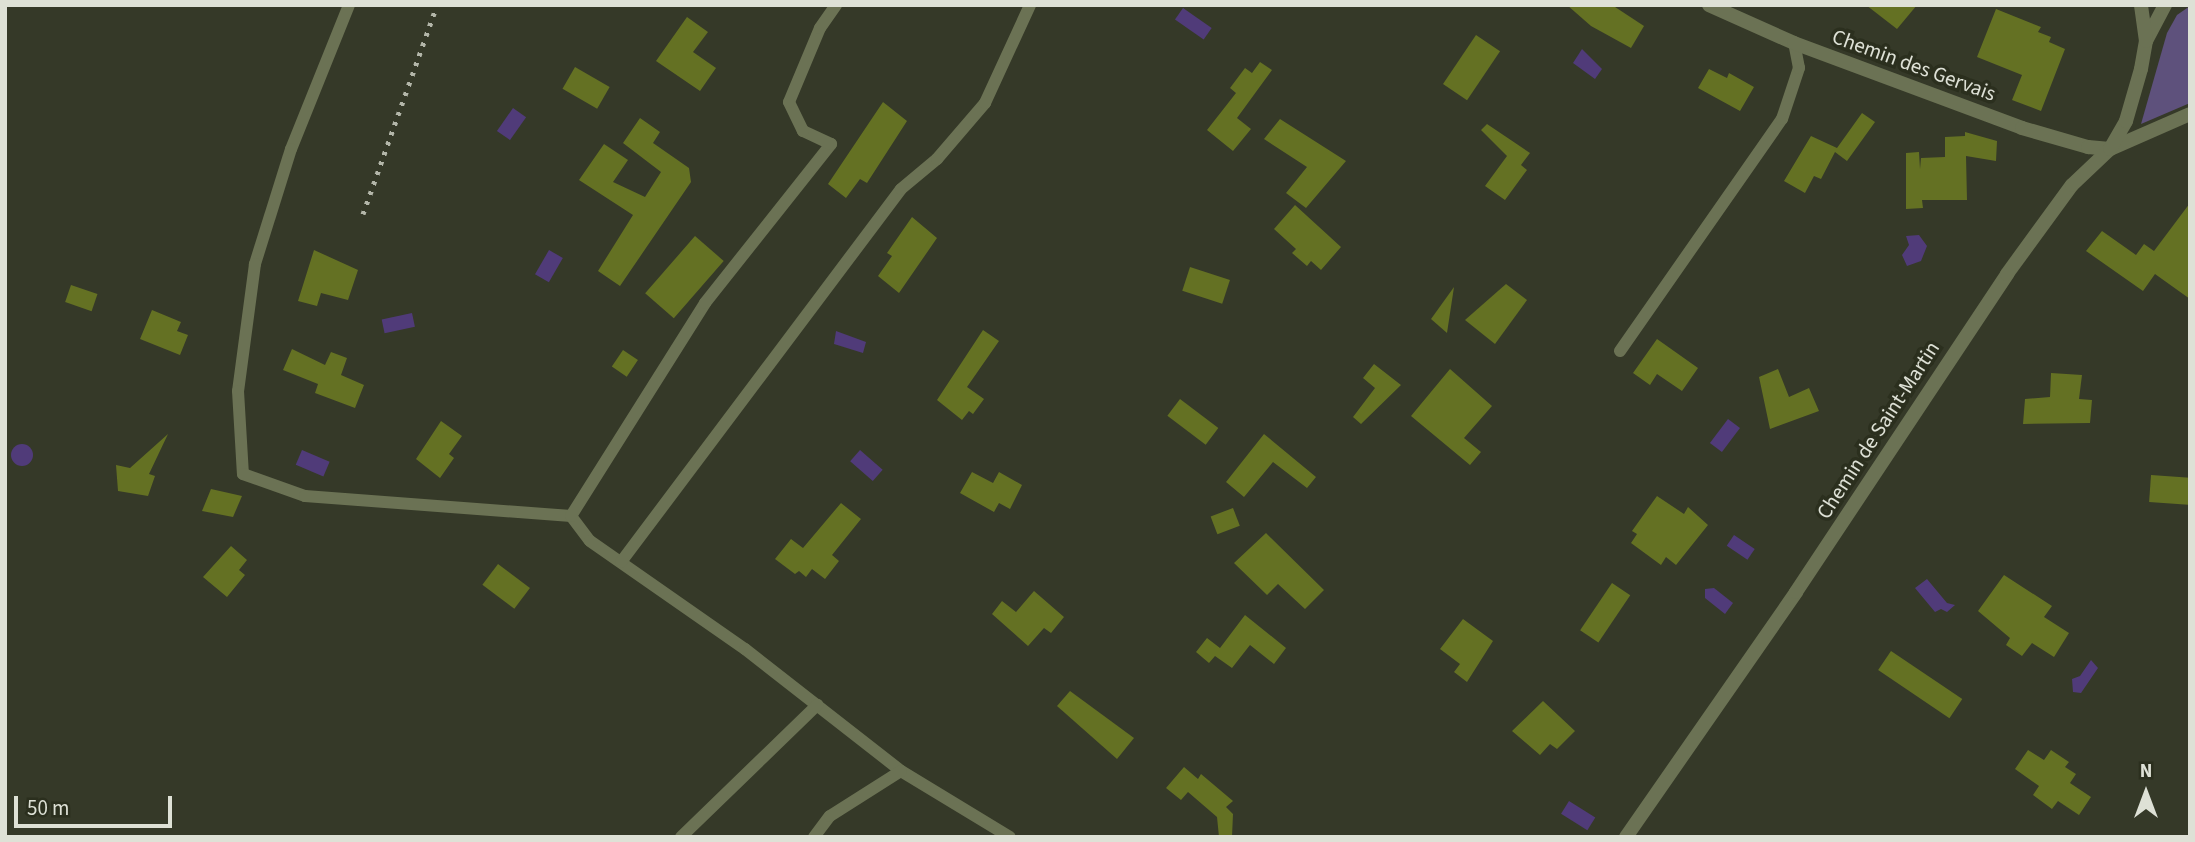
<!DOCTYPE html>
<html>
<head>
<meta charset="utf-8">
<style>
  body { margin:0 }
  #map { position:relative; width:2195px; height:842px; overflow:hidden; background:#353928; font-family:"Source Sans 3",sans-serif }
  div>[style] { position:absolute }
  .green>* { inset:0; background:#5e517c }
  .water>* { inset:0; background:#503b79; transform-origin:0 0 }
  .round { border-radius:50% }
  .building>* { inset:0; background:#647123; transform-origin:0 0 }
  .service>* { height:12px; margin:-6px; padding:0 6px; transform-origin:6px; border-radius:6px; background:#6b7254 }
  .minor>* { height:14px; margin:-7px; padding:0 7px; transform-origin:7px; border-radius:7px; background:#6b7254 }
  .rail>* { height:5px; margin-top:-2.5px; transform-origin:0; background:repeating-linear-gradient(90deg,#b3b6a9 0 3.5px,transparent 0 10.5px) }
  span { translate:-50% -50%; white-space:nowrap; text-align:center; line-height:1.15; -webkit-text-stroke:7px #2b2f1e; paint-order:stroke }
  .street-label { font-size:21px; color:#dee1d6 }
  .frame { position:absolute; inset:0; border:7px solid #dee1d6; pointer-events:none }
  .north { position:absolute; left:2111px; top:758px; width:70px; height:70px; -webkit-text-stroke:5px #2b2f1e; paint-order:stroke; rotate:0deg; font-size:19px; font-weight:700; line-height:28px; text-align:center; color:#dee1d6 }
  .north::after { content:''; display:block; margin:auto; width:24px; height:32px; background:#dee1d6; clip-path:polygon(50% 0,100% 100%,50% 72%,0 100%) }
  .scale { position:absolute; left:14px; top:796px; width:158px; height:32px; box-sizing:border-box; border:4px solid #dee1d6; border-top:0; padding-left:9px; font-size:21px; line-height:24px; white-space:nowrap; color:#dee1d6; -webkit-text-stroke:5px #2b2f1e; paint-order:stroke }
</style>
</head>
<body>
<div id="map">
  <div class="green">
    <i style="clip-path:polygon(2190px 6px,2190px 103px,2141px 124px,2167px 33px,2177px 15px)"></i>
  </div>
  <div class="water">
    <i style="left:1183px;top:8px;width:35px;height:14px;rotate:35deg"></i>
    <i style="clip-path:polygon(1582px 49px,1602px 69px,1595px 79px,1573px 63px)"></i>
    <i style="left:513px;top:108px;width:16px;height:28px;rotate:35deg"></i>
    <i style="clip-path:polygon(1919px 235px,1927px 246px,1921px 261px,1907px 266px,1902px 255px,1909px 245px,1906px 236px)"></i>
    <i style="left:549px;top:250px;width:16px;height:28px;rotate:30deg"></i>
    <i style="left:412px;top:313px;width:14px;height:31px;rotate:78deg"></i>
    <i style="clip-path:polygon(836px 331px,866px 342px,863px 353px,834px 344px)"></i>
    <i style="left:1728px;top:419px;width:15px;height:30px;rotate:37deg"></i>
    <i class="round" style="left:11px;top:444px;width:22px;height:22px"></i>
    <i style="left:302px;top:450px;width:30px;height:16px;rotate:23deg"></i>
    <i style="left:860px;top:450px;width:30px;height:15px;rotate:41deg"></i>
    <i style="left:1734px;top:535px;width:25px;height:13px;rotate:34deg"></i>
    <i style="clip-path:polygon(1927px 579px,1947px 603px,1955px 605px,1947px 612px,1941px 609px,1935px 612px,1915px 588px)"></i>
    <i style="clip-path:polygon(1714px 588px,1733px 603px,1725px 614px,1705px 598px,1705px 589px)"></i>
    <i style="clip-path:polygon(2091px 660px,2098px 668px,2081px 693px,2073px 692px,2072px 679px,2080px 676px)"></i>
    <i style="left:1569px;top:801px;width:31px;height:15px;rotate:32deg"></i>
  </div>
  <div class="building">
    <i style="clip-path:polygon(1567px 5px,1612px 5px,1644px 26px,1631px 48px,1591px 26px)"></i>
    <i style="clip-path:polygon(1866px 5px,1917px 5px,1897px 29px)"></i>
    <i style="clip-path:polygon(1996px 9px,2041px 27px,2038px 32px,2051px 37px,2049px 42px,2065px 49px,2041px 111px,2012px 100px,2022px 75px,1977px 57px)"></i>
    <i style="clip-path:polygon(687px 17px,708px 32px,693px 52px,716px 68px,700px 91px,656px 61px)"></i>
    <i style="left:1476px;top:35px;width:29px;height:59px;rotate:34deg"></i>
    <i style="clip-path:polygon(1260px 62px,1272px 70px,1237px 118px,1251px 129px,1233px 151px,1207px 130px,1236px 93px,1230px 88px,1245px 68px,1252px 73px)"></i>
    <i style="left:575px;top:67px;width:40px;height:25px;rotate:30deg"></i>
    <i style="clip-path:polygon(1709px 69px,1727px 78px,1729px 73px,1754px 87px,1740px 111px,1698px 88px)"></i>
    <i style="clip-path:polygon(883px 102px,907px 121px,867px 183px,860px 179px,846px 198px,828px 184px)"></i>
    <i style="clip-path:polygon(1862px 113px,1875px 122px,1847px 161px,1835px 152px,1821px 179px,1814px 176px,1805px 193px,1784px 181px,1811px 136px,1837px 148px)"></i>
    <i style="clip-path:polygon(640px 118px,660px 132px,653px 143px,689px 168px,691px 182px,620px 286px,598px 271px,633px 215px,579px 180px,604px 144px,628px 160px,613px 182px,645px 197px,661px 172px,623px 143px)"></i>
    <i style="clip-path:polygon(1280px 119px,1346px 161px,1306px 208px,1286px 193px,1307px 167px,1264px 139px)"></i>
    <i style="clip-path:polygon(1487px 124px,1530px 153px,1521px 165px,1527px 170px,1505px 200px,1485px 186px,1507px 156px,1481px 130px)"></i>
    <i style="clip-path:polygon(1965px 132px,1997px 141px,1996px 161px,1966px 156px,1967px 200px,1922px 200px,1923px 208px,1906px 209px,1906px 153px,1919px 152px,1920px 169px,1921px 158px,1945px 157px,1945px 137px,1965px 136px)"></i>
    <i style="clip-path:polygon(2190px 203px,2190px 299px,2155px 274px,2143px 291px,2086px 251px,2102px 231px,2136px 255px,2144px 244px,2154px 251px)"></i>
    <i style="clip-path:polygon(1295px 205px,1341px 247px,1321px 270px,1311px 261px,1307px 266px,1292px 253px,1296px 249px,1274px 229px)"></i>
    <i style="clip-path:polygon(912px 217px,937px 238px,899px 293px,878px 276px,892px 256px,887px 253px)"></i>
    <i style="left:695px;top:236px;width:38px;height:76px;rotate:41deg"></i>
    <i style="clip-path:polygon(314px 250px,358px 270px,348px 300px,321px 293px,317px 306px,298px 301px)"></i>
    <i style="left:1190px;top:267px;width:42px;height:25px;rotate:18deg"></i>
    <i style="clip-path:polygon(1506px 284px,1527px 300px,1495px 344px,1465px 320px)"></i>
    <i style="left:71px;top:285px;width:28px;height:18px;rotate:19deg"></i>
    <i style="clip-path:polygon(1454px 287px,1447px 333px,1431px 319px)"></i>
    <i style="clip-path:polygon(152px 310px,181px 322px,177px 331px,188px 335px,180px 355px,140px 339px)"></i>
    <i style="clip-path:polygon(983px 330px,999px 341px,967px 387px,984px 399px,973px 414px,969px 411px,962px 420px,937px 400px)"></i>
    <i style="clip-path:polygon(1657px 339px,1698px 368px,1682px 391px,1657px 374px,1650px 385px,1633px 373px)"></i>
    <i style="clip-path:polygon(292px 349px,325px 365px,331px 352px,347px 358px,341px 375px,364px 385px,355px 408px,315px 393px,318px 384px,283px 370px)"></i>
    <i style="left:623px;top:350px;width:18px;height:20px;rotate:34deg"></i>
    <i style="clip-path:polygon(1374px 364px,1401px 385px,1361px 424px,1353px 417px,1375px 388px,1363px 378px)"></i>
    <i style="clip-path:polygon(1450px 369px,1492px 406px,1464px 438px,1481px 452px,1470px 465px,1411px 416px)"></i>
    <i style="clip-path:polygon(1778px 369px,1789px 397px,1809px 388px,1819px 411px,1770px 429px,1759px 377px)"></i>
    <i style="clip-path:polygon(2051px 373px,2082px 375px,2079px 399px,2092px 400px,2090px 423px,2023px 424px,2025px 399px,2050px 397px)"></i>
    <i style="left:1180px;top:399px;width:48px;height:21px;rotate:37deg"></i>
    <i style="clip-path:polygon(441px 421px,462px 436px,449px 454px,454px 458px,440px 478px,416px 459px)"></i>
    <i style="clip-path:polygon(168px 434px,149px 474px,155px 476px,148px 496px,118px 491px,116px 465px,130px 468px)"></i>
    <i style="clip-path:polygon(1264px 434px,1316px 477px,1307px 488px,1273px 462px,1244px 497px,1226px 482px)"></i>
    <i style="clip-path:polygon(972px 472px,993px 483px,999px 472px,1022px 485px,1010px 509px,999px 503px,994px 512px,960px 493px)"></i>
    <i style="left:2151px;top:475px;width:39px;height:27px;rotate:4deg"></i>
    <i style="clip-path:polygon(211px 489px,242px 496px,233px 517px,202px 511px)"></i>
    <i style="clip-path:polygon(1657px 496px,1684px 514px,1688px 507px,1708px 525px,1676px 565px,1666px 557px,1661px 565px,1631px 543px,1637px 534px,1632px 531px)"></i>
    <i style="clip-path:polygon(841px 503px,861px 519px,832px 555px,839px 561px,825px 579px,812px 569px,806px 577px,799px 571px,795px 574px,775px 559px,791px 539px,803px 548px)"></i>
    <i style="left:1233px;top:508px;width:19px;height:24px;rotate:69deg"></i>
    <i style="clip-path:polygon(1266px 533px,1324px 590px,1305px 609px,1278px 584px,1267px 595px,1234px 563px)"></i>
    <i style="clip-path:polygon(231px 546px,247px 560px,239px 570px,245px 575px,227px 597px,203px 577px)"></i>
    <i style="left:498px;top:564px;width:40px;height:26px;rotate:37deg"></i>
    <i style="clip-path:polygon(2004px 575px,2052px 606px,2044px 617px,2069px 633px,2054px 657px,2032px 643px,2022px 656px,2006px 645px,2010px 638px,1978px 611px)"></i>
    <i style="left:1612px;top:583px;width:22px;height:57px;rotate:34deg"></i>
    <i style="clip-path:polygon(1034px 591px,1064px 617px,1051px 633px,1044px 628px,1028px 646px,992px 614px,1002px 601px,1016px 612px)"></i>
    <i style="clip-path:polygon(1245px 615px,1286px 648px,1274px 664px,1250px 645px,1232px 668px,1215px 656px,1209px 663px,1196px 652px,1207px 638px,1220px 648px)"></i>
    <i style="clip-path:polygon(1463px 619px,1493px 641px,1467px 682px,1454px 672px,1460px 664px,1440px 649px)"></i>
    <i style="left:1891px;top:651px;width:86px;height:23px;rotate:34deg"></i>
    <i style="clip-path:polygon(1070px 691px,1134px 738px,1117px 759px,1057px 706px)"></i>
    <i style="clip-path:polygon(1543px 701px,1575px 731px,1557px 749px,1550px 744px,1540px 755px,1512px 731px)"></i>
    <i style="clip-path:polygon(2028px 750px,2044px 760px,2051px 750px,2069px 762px,2065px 767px,2076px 774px,2070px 783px,2091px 797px,2079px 815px,2058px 801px,2052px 809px,2033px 795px,2039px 786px,2015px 769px)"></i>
    <i style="clip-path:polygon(1184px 767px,1198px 779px,1201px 774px,1233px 801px,1226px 807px,1233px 814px,1232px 837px,1219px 837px,1217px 817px,1188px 792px,1181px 800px,1166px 788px)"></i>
  </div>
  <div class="service">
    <i style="left:349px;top:5px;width:155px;rotate:111.9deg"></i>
    <i style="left:291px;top:149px;width:121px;rotate:107.4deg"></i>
    <i style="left:255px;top:264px;width:128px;rotate:97.6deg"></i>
    <i style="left:238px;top:391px;width:83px;rotate:86.6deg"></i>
    <i style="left:243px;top:474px;width:66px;rotate:19.5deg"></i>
    <i style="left:305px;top:496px;width:267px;rotate:4.3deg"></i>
    <i style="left:571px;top:516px;width:31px;rotate:53deg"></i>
    <i style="left:590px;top:541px;width:189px;rotate:34.9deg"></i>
    <i style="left:745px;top:649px;width:198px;rotate:38deg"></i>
    <i style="left:901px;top:771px;width:127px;rotate:31.2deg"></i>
    <i style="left:1620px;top:351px;width:283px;rotate:-55.1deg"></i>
    <i style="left:1782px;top:119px;width:54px;rotate:-71.6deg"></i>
    <i style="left:1799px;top:68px;width:25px;rotate:-101deg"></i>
    <i style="left:571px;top:516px;width:252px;rotate:-57.8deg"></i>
    <i style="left:705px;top:303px;width:203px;rotate:-51.6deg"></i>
    <i style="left:831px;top:144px;width:31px;rotate:-155deg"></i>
    <i style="left:803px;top:131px;width:32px;rotate:-116deg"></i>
    <i style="left:789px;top:102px;width:80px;rotate:-67.3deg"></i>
    <i style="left:820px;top:28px;width:28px;rotate:-55deg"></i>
    <i style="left:621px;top:562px;width:466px;rotate:-53.1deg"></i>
    <i style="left:901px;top:189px;width:47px;rotate:-39.8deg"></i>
    <i style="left:937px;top:159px;width:74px;rotate:-49.4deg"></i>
    <i style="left:985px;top:103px;width:108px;rotate:-65.3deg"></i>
    <i style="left:681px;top:837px;width:190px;rotate:-44.1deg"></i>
    <i style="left:814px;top:837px;width:26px;rotate:-53deg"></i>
    <i style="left:830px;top:816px;width:84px;rotate:-32.4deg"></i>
  </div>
  <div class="minor">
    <i style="left:1709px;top:5px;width:93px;rotate:24.1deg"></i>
    <i style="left:1794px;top:43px;width:243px;rotate:20.4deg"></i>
    <i style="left:2022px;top:128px;width:69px;rotate:16.1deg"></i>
    <i style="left:2088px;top:147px;width:22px;rotate:5deg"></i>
    <i style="left:2110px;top:149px;width:87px;rotate:-23.6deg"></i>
    <i style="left:2146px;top:41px;width:41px;rotate:-62.2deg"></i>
    <i style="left:1626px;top:837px;width:298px;rotate:-55.2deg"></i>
    <i style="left:1796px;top:592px;width:382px;rotate:-56.4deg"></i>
    <i style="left:2007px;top:274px;width:110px;rotate:-53.9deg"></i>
    <i style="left:2072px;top:185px;width:52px;rotate:-43.5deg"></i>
    <i style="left:2110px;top:149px;width:32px;rotate:-60deg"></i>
    <i style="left:2126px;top:121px;width:54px;rotate:-73.9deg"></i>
    <i style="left:2141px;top:69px;width:28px;rotate:-80deg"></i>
    <i style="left:2146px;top:41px;width:36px;rotate:-98deg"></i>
  </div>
  <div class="rail">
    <i style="left:363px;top:214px;width:222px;rotate:-70.5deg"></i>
  </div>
  <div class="street-label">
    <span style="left:1914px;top:65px;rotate:20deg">Chemin des Gervais</span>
    <span style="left:1878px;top:430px;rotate:-57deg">Chemin de Saint-Martin</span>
  </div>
  <div class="frame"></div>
  <div class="north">N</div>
  <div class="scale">50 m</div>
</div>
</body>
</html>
